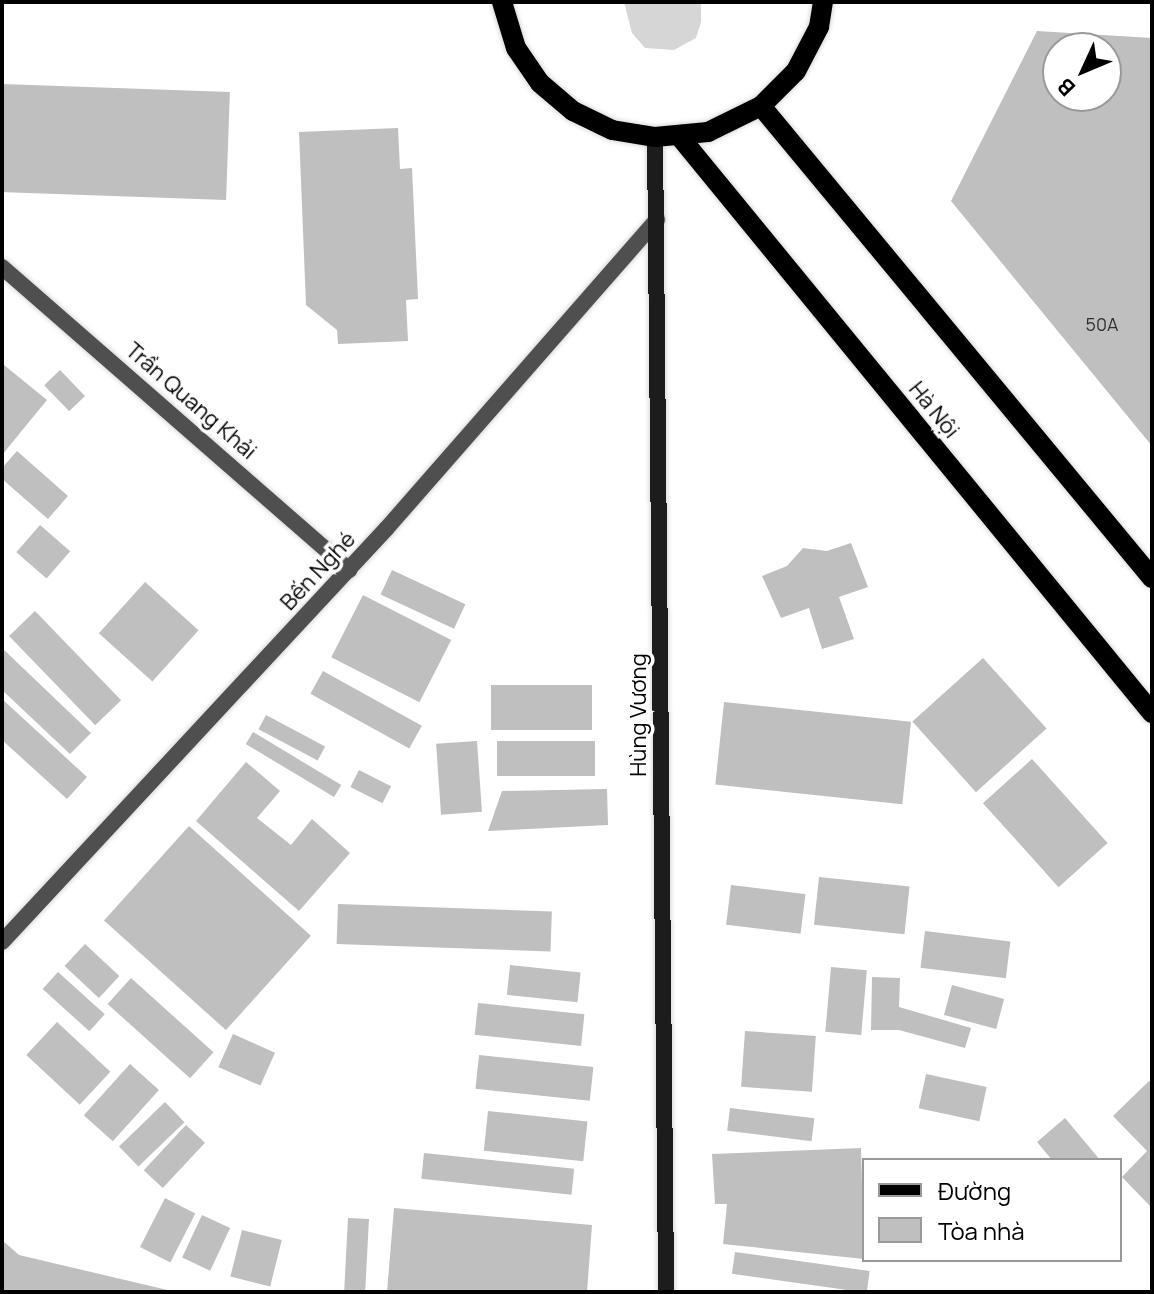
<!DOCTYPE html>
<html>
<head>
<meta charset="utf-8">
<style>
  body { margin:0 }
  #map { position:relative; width:1154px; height:1294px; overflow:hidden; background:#fff; font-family:Manrope,sans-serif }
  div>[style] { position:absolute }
  .green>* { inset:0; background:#d6d6d6 }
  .building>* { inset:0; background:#bfbfbf; transform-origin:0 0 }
  .roads { filter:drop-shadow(0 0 2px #dbdbdb) drop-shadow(0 0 2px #dbdbdb) }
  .minor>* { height:16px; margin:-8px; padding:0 8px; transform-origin:8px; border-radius:8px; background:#4f4f4f }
  .secondary>* { height:16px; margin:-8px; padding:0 8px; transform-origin:8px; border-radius:8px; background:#1c1c1c }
  .primary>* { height:20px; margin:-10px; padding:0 10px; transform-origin:10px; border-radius:10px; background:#000 }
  span { translate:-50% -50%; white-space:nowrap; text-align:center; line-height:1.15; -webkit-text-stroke:7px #fff; paint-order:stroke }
  .number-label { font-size:18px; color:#303030 }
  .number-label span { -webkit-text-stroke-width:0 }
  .street-label { font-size:22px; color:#000 }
  .frame { position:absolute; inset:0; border:4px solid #000; pointer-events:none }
  .legend { position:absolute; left:862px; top:1158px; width:260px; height:104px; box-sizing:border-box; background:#fff; border:2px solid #999; margin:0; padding:10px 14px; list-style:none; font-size:24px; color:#000 }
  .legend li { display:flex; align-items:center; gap:16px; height:40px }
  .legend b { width:40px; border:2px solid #999 }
  .north { position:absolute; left:1042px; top:32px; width:80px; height:80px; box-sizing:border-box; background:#fff; border:2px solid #999; border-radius:50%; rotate:226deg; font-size:22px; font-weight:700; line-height:32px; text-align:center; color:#000 }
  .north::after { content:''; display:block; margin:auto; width:28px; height:36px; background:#000; clip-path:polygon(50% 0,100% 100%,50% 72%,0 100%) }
</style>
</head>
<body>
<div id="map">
  <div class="green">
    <i style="clip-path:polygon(624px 2px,701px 2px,701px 22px,696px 38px,674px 50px,645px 48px,632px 33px)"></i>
  </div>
  <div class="building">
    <i style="clip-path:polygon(evenodd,1037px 31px,1152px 38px,1152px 446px,951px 201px,1037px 31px,1058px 48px,1106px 48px,1106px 96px,1058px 96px,1058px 48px)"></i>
    <i style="left:2px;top:84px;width:228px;height:108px;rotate:2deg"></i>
    <i style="clip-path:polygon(398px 128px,400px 169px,412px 168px,418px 299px,406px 300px,408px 341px,338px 344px,337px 330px,306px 305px,299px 132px)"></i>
    <i style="clip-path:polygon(4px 365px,47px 400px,2px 455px,2px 368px)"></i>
    <i style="left:60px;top:370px;width:36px;height:22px;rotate:46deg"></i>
    <i style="clip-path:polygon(17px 451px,68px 496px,48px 519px,2px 479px,2px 468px)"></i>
    <i style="left:40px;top:525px;width:40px;height:36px;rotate:41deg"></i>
    <i style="clip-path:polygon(851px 543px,868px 587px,839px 597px,854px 639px,822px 649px,809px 608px,781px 618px,762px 576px,787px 566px,803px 548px,827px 551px)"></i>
    <i style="left:392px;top:570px;width:81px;height:27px;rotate:25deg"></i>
    <i style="left:145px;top:582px;width:72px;height:69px;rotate:42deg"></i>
    <i style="left:363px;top:595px;width:99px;height:70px;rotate:27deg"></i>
    <i style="left:35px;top:611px;width:124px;height:36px;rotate:46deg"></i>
    <i style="clip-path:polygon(2px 648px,91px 733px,70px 754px,2px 690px)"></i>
    <i style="left:983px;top:658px;width:95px;height:95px;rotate:48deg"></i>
    <i style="left:323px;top:671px;width:113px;height:26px;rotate:29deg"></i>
    <i style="left:491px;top:685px;width:101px;height:45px"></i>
    <i style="clip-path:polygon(2px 699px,87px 777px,67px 799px,2px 740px)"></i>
    <i style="left:724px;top:702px;width:188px;height:83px;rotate:6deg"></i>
    <i style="left:266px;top:715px;width:67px;height:16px;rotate:28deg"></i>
    <i style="left:253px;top:732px;width:103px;height:14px;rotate:31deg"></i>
    <i style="left:477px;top:741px;width:71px;height:41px;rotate:86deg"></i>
    <i style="left:497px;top:741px;width:98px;height:35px"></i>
    <i style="left:1032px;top:759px;width:113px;height:66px;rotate:48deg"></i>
    <i style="clip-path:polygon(246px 762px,280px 791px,257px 818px,291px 845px,312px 819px,350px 853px,299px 911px,196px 821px)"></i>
    <i style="left:359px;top:770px;width:36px;height:19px;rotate:27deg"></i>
    <i style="clip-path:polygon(607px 789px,608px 825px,488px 831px,502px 791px)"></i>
    <i style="left:189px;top:826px;width:164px;height:127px;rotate:42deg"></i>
    <i style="left:819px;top:877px;width:91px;height:48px;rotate:6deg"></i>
    <i style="left:731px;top:885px;width:75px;height:40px;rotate:7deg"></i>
    <i style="left:338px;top:904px;width:214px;height:40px;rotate:2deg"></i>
    <i style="left:925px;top:931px;width:86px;height:37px;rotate:7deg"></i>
    <i style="left:85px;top:944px;width:47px;height:30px;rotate:43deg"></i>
    <i style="left:510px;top:965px;width:71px;height:30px;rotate:6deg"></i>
    <i style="left:831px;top:967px;width:36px;height:65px;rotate:5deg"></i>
    <i style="left:58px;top:972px;width:63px;height:23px;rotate:42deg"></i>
    <i style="clip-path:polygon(872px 977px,900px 978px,899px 1007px,971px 1028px,965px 1048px,899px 1030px,871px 1030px)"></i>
    <i style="left:131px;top:978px;width:111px;height:35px;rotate:42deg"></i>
    <i style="left:952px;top:985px;width:54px;height:31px;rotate:15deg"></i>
    <i style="left:478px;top:1003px;width:107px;height:32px;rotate:6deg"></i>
    <i style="left:57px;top:1022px;width:73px;height:45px;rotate:43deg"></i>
    <i style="left:745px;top:1031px;width:71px;height:56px;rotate:4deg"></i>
    <i style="left:233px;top:1034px;width:46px;height:36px;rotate:24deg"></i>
    <i style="left:479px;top:1055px;width:115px;height:34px;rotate:6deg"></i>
    <i style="left:130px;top:1064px;width:39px;height:69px;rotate:42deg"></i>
    <i style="left:926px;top:1074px;width:62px;height:35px;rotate:12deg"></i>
    <i style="clip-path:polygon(1149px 1081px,1152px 1084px,1150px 1206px,1122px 1177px,1147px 1151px,1113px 1116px)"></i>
    <i style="left:165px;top:1102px;width:28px;height:64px;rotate:46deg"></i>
    <i style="left:730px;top:1108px;width:85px;height:23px;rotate:7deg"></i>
    <i style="left:488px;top:1111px;width:100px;height:40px;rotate:6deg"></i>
    <i style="clip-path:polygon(1065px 1118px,1100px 1160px,1052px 1160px,1037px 1142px)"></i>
    <i style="left:186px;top:1125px;width:26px;height:62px;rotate:43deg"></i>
    <i style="clip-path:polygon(861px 1148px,864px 1259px,723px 1244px,727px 1204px,715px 1204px,712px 1154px)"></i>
    <i style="left:424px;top:1153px;width:151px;height:26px;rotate:6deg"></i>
    <i style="left:165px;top:1198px;width:34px;height:55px;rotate:27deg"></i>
    <i style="clip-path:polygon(394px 1208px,592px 1225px,587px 1292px,387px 1292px)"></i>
    <i style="left:202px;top:1215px;width:31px;height:47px;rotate:25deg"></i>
    <i style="left:348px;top:1218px;width:21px;height:74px;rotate:3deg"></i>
    <i style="left:242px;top:1230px;width:41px;height:48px;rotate:14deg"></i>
    <i style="clip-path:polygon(2px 1240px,19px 1255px,176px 1292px,2px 1292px)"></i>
    <i style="left:735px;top:1252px;width:136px;height:22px;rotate:8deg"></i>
  </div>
  <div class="roads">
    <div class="minor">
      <i style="left:2px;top:267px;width:461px;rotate:41.1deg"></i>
      <i style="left:2px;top:942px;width:565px;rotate:-47.08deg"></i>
      <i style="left:387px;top:528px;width:410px;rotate:-48.8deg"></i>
    </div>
    <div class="secondary">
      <i style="left:655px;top:137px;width:1155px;rotate:89.45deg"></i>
    </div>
    <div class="primary">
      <i style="left:502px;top:2px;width:48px;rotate:73.1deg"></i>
      <i style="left:516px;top:48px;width:42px;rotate:55.6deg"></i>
      <i style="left:540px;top:83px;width:43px;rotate:40.3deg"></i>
      <i style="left:573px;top:111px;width:43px;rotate:26deg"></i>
      <i style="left:612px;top:130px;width:44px;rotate:9.2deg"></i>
      <i style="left:655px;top:137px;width:53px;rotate:-5.4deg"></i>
      <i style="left:708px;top:132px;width:59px;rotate:-26.1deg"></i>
      <i style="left:761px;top:106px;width:49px;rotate:-45deg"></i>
      <i style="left:796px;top:71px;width:50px;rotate:-62.4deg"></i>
      <i style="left:819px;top:27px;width:25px;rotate:-81deg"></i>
      <i style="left:761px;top:106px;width:613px;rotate:50.36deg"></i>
      <i style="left:680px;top:137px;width:745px;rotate:50.67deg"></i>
    </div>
  </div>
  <div class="number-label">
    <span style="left:1102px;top:324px">50A</span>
  </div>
  <div class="street-label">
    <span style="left:191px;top:401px;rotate:41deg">Trần Quang Khải</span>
    <span style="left:934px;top:410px;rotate:51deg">Hà Nội</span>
    <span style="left:318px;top:571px;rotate:-47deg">Bến Nghé</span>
    <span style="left:639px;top:715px;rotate:-90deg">Hùng Vương</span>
  </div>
  <div class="frame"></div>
  <ul class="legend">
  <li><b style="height:10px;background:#000"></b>Đường</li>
  <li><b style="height:22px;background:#bfbfbf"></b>Tòa nhà</li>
  </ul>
  <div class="north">B</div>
</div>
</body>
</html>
